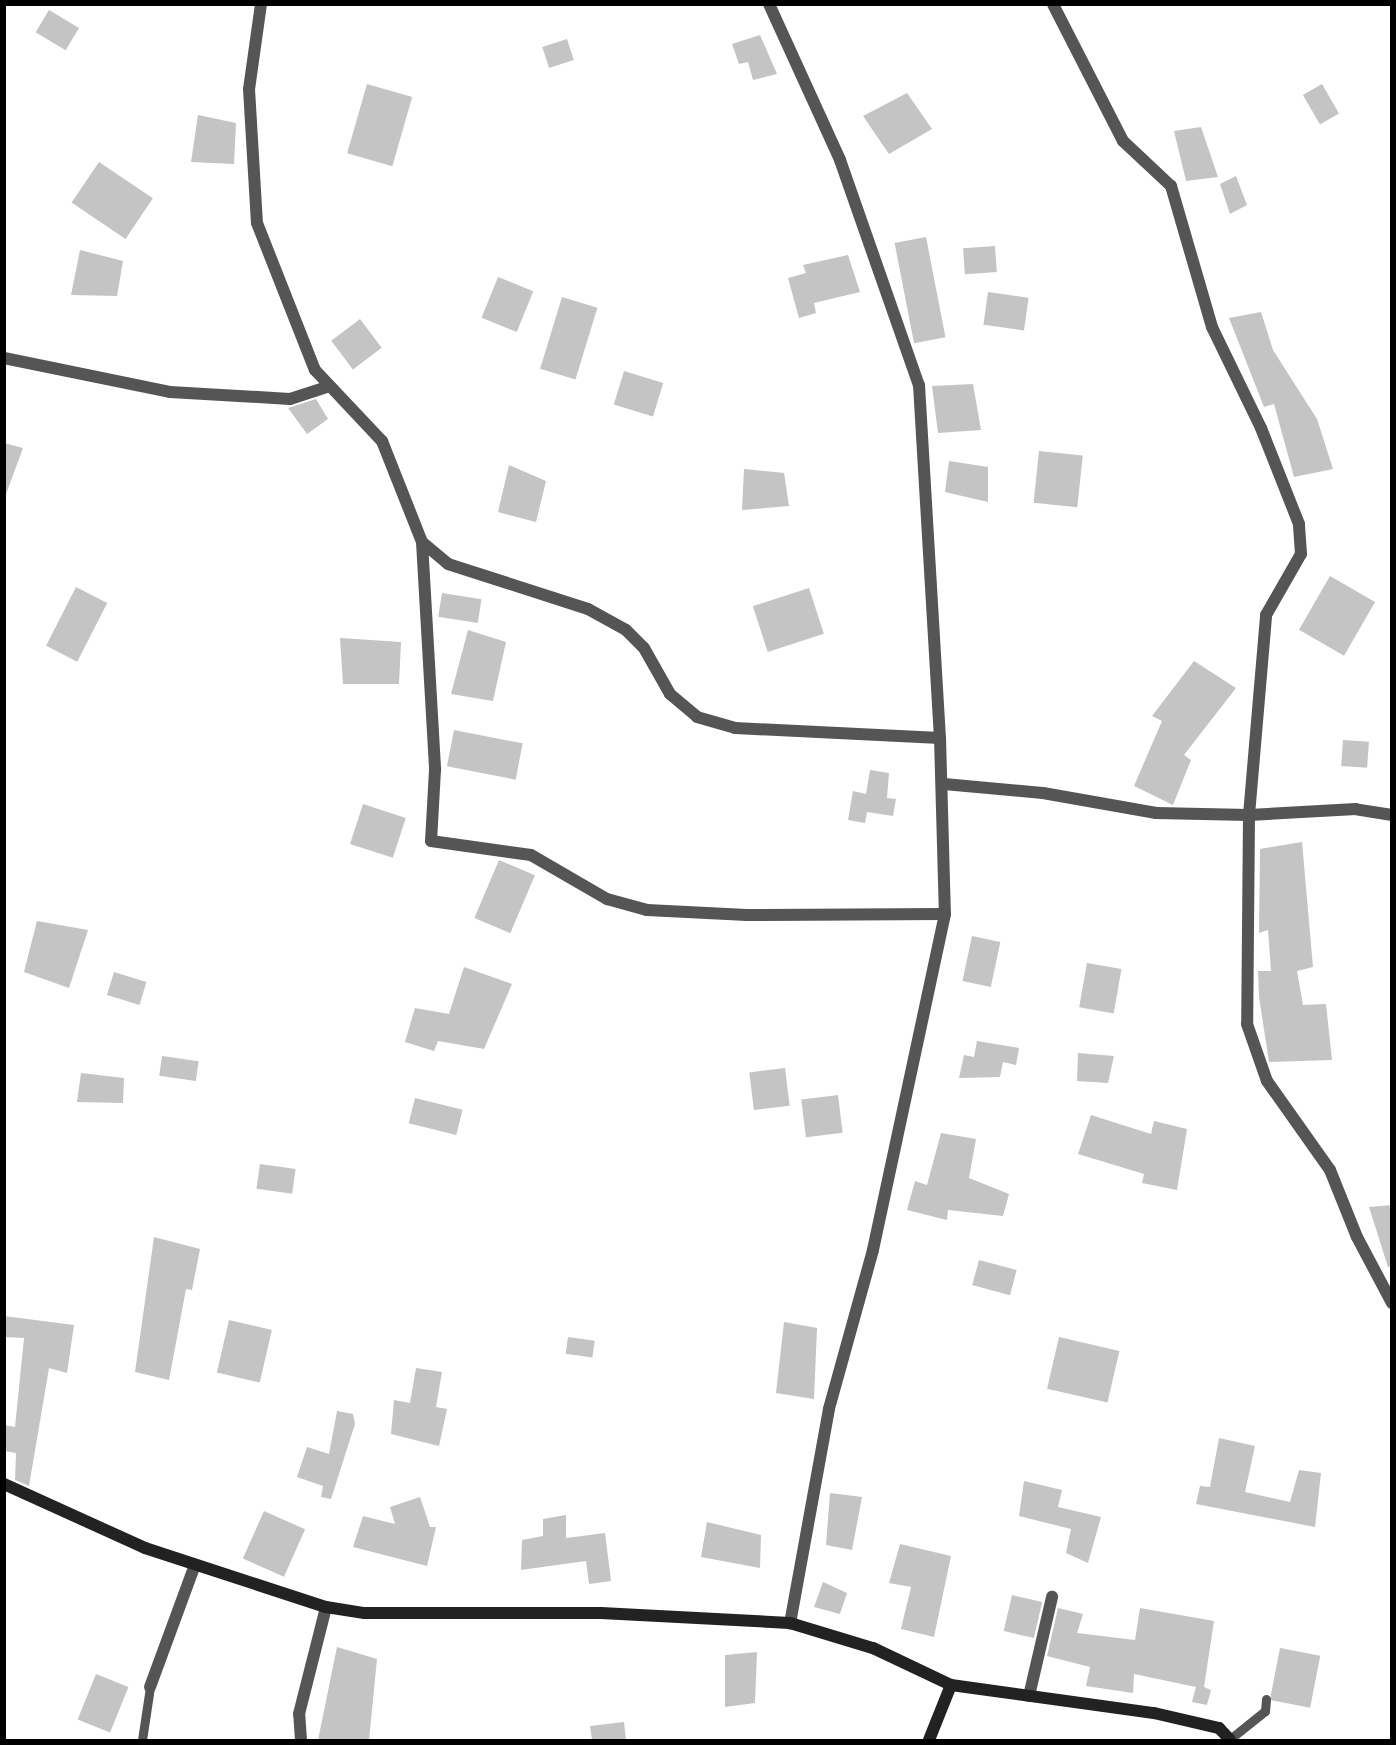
<!DOCTYPE html>
<html>
<head>
<meta charset="utf-8">
<style>
  body { margin:0 }
  #map { position:relative; width:1396px; height:1745px; overflow:hidden; background:#fff; font-family:Mulish,sans-serif }
  div>[style] { position:absolute }
  .building>* { inset:0; background:#c4c4c4; transform-origin:0 0 }
  .lane>* { height:9px; margin:-4.5px; padding:0 4.5px; transform-origin:4.5px; border-radius:4.5px; background:#555 }
  .street>* { height:12px; margin:-6px; padding:0 6px; transform-origin:6px; border-radius:6px; background:#555 }
  .secondary>* { height:12px; margin:-6px; padding:0 6px; transform-origin:6px; border-radius:6px; background:#222 }
  span { translate:-50% -50%; white-space:nowrap; text-align:center; line-height:1.15; -webkit-text-stroke:4.5px #fff; paint-order:stroke }
  .frame { position:absolute; inset:0; border:6px solid #000; pointer-events:none }
</style>
</head>
<body>
<div id="map">
  <div class="building">
    <i style="left:49px;top:10px;width:35px;height:26px;rotate:31deg"></i>
    <i style="clip-path:polygon(760px 35px,777px 74px,753px 80px,748px 62px,739px 64px,732px 44px)"></i>
    <i style="left:567px;top:39px;width:22px;height:26px;rotate:72deg"></i>
    <i style="left:367px;top:84px;width:47px;height:72px;rotate:16deg"></i>
    <i style="left:1322px;top:84px;width:34px;height:22px;rotate:60deg"></i>
    <i style="clip-path:polygon(907px 93px,932px 129px,889px 154px,863px 116px)"></i>
    <i style="clip-path:polygon(198px 115px,236px 123px,234px 164px,191px 162px)"></i>
    <i style="clip-path:polygon(1201px 127px,1218px 177px,1186px 181px,1174px 131px)"></i>
    <i style="left:99px;top:162px;width:65px;height:49px;rotate:34deg"></i>
    <i style="clip-path:polygon(1236px 176px,1247px 205px,1230px 214px,1220px 184px)"></i>
    <i style="left:926px;top:237px;width:102px;height:32px;rotate:79deg"></i>
    <i style="left:995px;top:246px;width:26px;height:32px;rotate:86deg"></i>
    <i style="clip-path:polygon(80px 250px,123px 261px,117px 296px,71px 295px)"></i>
    <i style="clip-path:polygon(848px 255px,860px 292px,814px 303px,816px 313px,799px 318px,788px 278px,806px 273px,803px 265px)"></i>
    <i style="left:498px;top:277px;width:38px;height:44px;rotate:22deg"></i>
    <i style="left:988px;top:292px;width:41px;height:33px;rotate:8deg"></i>
    <i style="left:562px;top:297px;width:37px;height:75px;rotate:17deg"></i>
    <i style="clip-path:polygon(1261px 312px,1273px 350px,1317px 419px,1333px 469px,1294px 477px,1274px 404px,1264px 407px,1229px 318px)"></i>
    <i style="left:360px;top:319px;width:36px;height:36px;rotate:53deg"></i>
    <i style="left:624px;top:371px;width:41px;height:35px;rotate:17deg"></i>
    <i style="clip-path:polygon(973px 384px,981px 430px,938px 433px,932px 386px)"></i>
    <i style="clip-path:polygon(316px 399px,328px 419px,307px 434px,288px 408px)"></i>
    <i style="clip-path:polygon(4px 443px,23px 448px,6px 494px,4px 493px)"></i>
    <i style="left:1039px;top:451px;width:44px;height:52px;rotate:6deg"></i>
    <i style="clip-path:polygon(949px 461px,988px 467px,988px 502px,945px 492px)"></i>
    <i style="clip-path:polygon(509px 465px,546px 481px,536px 522px,498px 512px)"></i>
    <i style="clip-path:polygon(744px 469px,784px 473px,789px 506px,742px 510px)"></i>
    <i style="left:1330px;top:576px;width:52px;height:62px;rotate:30deg"></i>
    <i style="left:76px;top:587px;width:35px;height:66px;rotate:27deg"></i>
    <i style="left:809px;top:588px;width:48px;height:59px;rotate:72deg"></i>
    <i style="left:442px;top:593px;width:40px;height:24px;rotate:9deg"></i>
    <i style="clip-path:polygon(468px 630px,506px 642px,493px 701px,451px 694px)"></i>
    <i style="clip-path:polygon(340px 638px,401px 642px,399px 684px,343px 684px)"></i>
    <i style="clip-path:polygon(1194px 661px,1236px 688px,1184px 755px,1191px 760px,1173px 805px,1134px 786px,1162px 721px,1152px 716px)"></i>
    <i style="left:454px;top:730px;width:70px;height:37px;rotate:11deg"></i>
    <i style="left:1343px;top:740px;width:26px;height:26px;rotate:4deg"></i>
    <i style="clip-path:polygon(870px 770px,889px 773px,887px 798px,896px 799px,893px 816px,867px 812px,865px 823px,848px 820px,853px 791px,866px 794px)"></i>
    <i style="left:363px;top:804px;width:45px;height:42px;rotate:18deg"></i>
    <i style="clip-path:polygon(1302px 842px,1313px 967px,1297px 971px,1303px 1005px,1326px 1004px,1332px 1060px,1269px 1062px,1259px 997px,1258px 971px,1271px 971px,1268px 930px,1259px 933px,1260px 849px)"></i>
    <i style="left:499px;top:860px;width:39px;height:63px;rotate:23deg"></i>
    <i style="clip-path:polygon(37px 921px,88px 930px,69px 988px,24px 972px)"></i>
    <i style="left:972px;top:936px;width:29px;height:46px;rotate:12deg"></i>
    <i style="left:1087px;top:963px;width:35px;height:45px;rotate:10deg"></i>
    <i style="clip-path:polygon(464px 967px,512px 984px,484px 1049px,438px 1041px,434px 1051px,405px 1042px,415px 1008px,449px 1014px)"></i>
    <i style="left:114px;top:972px;width:34px;height:24px;rotate:17deg"></i>
    <i style="clip-path:polygon(977px 1041px,1019px 1048px,1016px 1065px,1003px 1062px,1000px 1077px,959px 1078px,964px 1055px,974px 1057px)"></i>
    <i style="clip-path:polygon(1078px 1053px,1114px 1056px,1108px 1083px,1077px 1081px)"></i>
    <i style="left:162px;top:1056px;width:37px;height:20px;rotate:8deg"></i>
    <i style="left:785px;top:1068px;width:38px;height:36px;rotate:83deg"></i>
    <i style="clip-path:polygon(81px 1073px,124px 1078px,123px 1103px,77px 1102px)"></i>
    <i style="left:838px;top:1095px;width:38px;height:37px;rotate:83deg"></i>
    <i style="left:415px;top:1098px;width:49px;height:26px;rotate:14deg"></i>
    <i style="clip-path:polygon(1091px 1115px,1151px 1134px,1154px 1121px,1187px 1129px,1177px 1190px,1142px 1183px,1144px 1174px,1078px 1154px)"></i>
    <i style="clip-path:polygon(941px 1133px,976px 1139px,969px 1178px,1009px 1194px,1003px 1216px,948px 1210px,947px 1220px,907px 1210px,915px 1181px,927px 1185px)"></i>
    <i style="left:260px;top:1164px;width:36px;height:25px;rotate:8deg"></i>
    <i style="clip-path:polygon(1392px 1205px,1392px 1266px,1388px 1267px,1369px 1207px)"></i>
    <i style="clip-path:polygon(154px 1237px,200px 1249px,192px 1290px,186px 1289px,169px 1380px,135px 1372px)"></i>
    <i style="left:979px;top:1260px;width:39px;height:26px;rotate:15deg"></i>
    <i style="clip-path:polygon(4px 1316px,74px 1325px,67px 1373px,49px 1368px,29px 1486px,15px 1480px,16px 1453px,4px 1451px,4px 1425px,15px 1427px,24px 1338px,4px 1337px)"></i>
    <i style="left:229px;top:1320px;width:44px;height:54px;rotate:13deg"></i>
    <i style="clip-path:polygon(784px 1322px,817px 1328px,814px 1399px,776px 1393px)"></i>
    <i style="left:568px;top:1337px;width:27px;height:17px;rotate:8deg"></i>
    <i style="left:1059px;top:1337px;width:62px;height:53px;rotate:13deg"></i>
    <i style="clip-path:polygon(416px 1368px,442px 1372px,436px 1407px,447px 1409px,439px 1446px,391px 1434px,394px 1400px,410px 1403px)"></i>
    <i style="clip-path:polygon(337px 1411px,353px 1414px,355px 1424px,331px 1499px,321px 1497px,323px 1486px,297px 1477px,307px 1447px,329px 1454px)"></i>
    <i style="clip-path:polygon(1219px 1438px,1255px 1446px,1245px 1492px,1290px 1502px,1299px 1470px,1321px 1473px,1315px 1527px,1196px 1504px,1200px 1486px,1210px 1487px)"></i>
    <i style="clip-path:polygon(1024px 1481px,1062px 1490px,1058px 1507px,1101px 1517px,1088px 1563px,1066px 1553px,1071px 1529px,1019px 1516px)"></i>
    <i style="clip-path:polygon(830px 1493px,862px 1497px,852px 1550px,826px 1545px)"></i>
    <i style="clip-path:polygon(420px 1497px,430px 1527px,436px 1527px,427px 1566px,353px 1547px,363px 1516px,395px 1524px,390px 1507px)"></i>
    <i style="left:264px;top:1511px;width:45px;height:52px;rotate:24deg"></i>
    <i style="clip-path:polygon(566px 1515px,566px 1538px,605px 1533px,611px 1581px,589px 1584px,586px 1561px,521px 1570px,522px 1540px,543px 1536px,543px 1519px)"></i>
    <i style="clip-path:polygon(707px 1522px,761px 1535px,760px 1568px,701px 1557px)"></i>
    <i style="clip-path:polygon(900px 1544px,951px 1556px,934px 1637px,901px 1629px,911px 1587px,889px 1583px)"></i>
    <i style="clip-path:polygon(823px 1582px,847px 1593px,840px 1614px,814px 1607px)"></i>
    <i style="left:1012px;top:1595px;width:31px;height:37px;rotate:13deg"></i>
    <i style="clip-path:polygon(1058px 1608px,1083px 1614px,1077px 1633px,1135px 1640px,1140px 1608px,1214px 1621px,1204px 1687px,1211px 1690px,1207px 1705px,1192px 1702px,1196px 1687px,1134px 1674px,1133px 1693px,1086px 1686px,1090px 1667px,1047px 1656px)"></i>
    <i style="clip-path:polygon(337px 1647px,377px 1659px,369px 1740px,318px 1740px)"></i>
    <i style="left:1280px;top:1648px;width:41px;height:53px;rotate:11deg"></i>
    <i style="clip-path:polygon(757px 1652px,755px 1703px,725px 1707px,725px 1655px)"></i>
    <i style="left:96px;top:1674px;width:35px;height:49px;rotate:22deg"></i>
    <i style="clip-path:polygon(624px 1722px,626px 1740px,592px 1740px,590px 1726px)"></i>
  </div>
  <div class="lane">
    <i style="left:1230px;top:1739px;width:45px;rotate:-38.7deg"></i>
    <i style="left:1265px;top:1711px;width:12px;rotate:-85deg"></i>
    <i style="left:142px;top:1740px;width:54px;rotate:-81.4deg"></i>
  </div>
  <div class="street">
    <i style="left:261px;top:4px;width:86px;rotate:98deg"></i>
    <i style="left:249px;top:89px;width:134px;rotate:86.6deg"></i>
    <i style="left:257px;top:223px;width:158px;rotate:68.5deg"></i>
    <i style="left:315px;top:370px;width:98px;rotate:46.7deg"></i>
    <i style="left:382px;top:441px;width:109px;rotate:68.4deg"></i>
    <i style="left:422px;top:542px;width:34px;rotate:40deg"></i>
    <i style="left:448px;top:564px;width:147px;rotate:17.8deg"></i>
    <i style="left:588px;top:609px;width:43px;rotate:28.9deg"></i>
    <i style="left:626px;top:630px;width:25px;rotate:45deg"></i>
    <i style="left:644px;top:648px;width:53px;rotate:60.5deg"></i>
    <i style="left:670px;top:694px;width:35px;rotate:40deg"></i>
    <i style="left:697px;top:717px;width:40px;rotate:16deg"></i>
    <i style="left:735px;top:728px;width:205px;rotate:2.8deg"></i>
    <i style="left:940px;top:738px;width:176px;rotate:88.4deg"></i>
    <i style="left:945px;top:914px;width:344px;rotate:102.1deg"></i>
    <i style="left:873px;top:1250px;width:165px;rotate:105.5deg"></i>
    <i style="left:829px;top:1409px;width:218px;rotate:100.3deg"></i>
    <i style="left:769px;top:4px;width:171px;rotate:65.5deg"></i>
    <i style="left:840px;top:160px;width:238px;rotate:70.7deg"></i>
    <i style="left:919px;top:385px;width:354px;rotate:86.6deg"></i>
    <i style="left:4px;top:358px;width:169px;rotate:11.6deg"></i>
    <i style="left:170px;top:392px;width:120px;rotate:3.3deg"></i>
    <i style="left:290px;top:399px;width:40px;rotate:-18deg"></i>
    <i style="left:422px;top:542px;width:228px;rotate:86.7deg"></i>
    <i style="left:435px;top:770px;width:71px;rotate:93.2deg"></i>
    <i style="left:431px;top:841px;width:101px;rotate:8deg"></i>
    <i style="left:531px;top:855px;width:88px;rotate:30.1deg"></i>
    <i style="left:607px;top:899px;width:41px;rotate:15.4deg"></i>
    <i style="left:647px;top:910px;width:100px;rotate:2.9deg"></i>
    <i style="left:747px;top:915px;width:198px;rotate:-0.3deg"></i>
    <i style="left:944px;top:784px;width:99px;rotate:5.2deg"></i>
    <i style="left:1043px;top:793px;width:115px;rotate:10deg"></i>
    <i style="left:1156px;top:813px;width:93px;rotate:1.2deg"></i>
    <i style="left:1249px;top:815px;width:201px;rotate:-85.1deg"></i>
    <i style="left:1266px;top:615px;width:70px;rotate:-60.2deg"></i>
    <i style="left:1301px;top:554px;width:30px;rotate:-94deg"></i>
    <i style="left:1299px;top:524px;width:103px;rotate:-111.6deg"></i>
    <i style="left:1261px;top:428px;width:112px;rotate:-115.9deg"></i>
    <i style="left:1212px;top:327px;width:147px;rotate:-106.2deg"></i>
    <i style="left:1171px;top:186px;width:66px;rotate:-136.8deg"></i>
    <i style="left:1123px;top:141px;width:154px;rotate:-117.1deg"></i>
    <i style="left:1392px;top:815px;width:36px;rotate:-171deg"></i>
    <i style="left:1356px;top:809px;width:107px;rotate:176.8deg"></i>
    <i style="left:1249px;top:815px;width:209px;rotate:90.5deg"></i>
    <i style="left:1247px;top:1024px;width:60px;rotate:70.7deg"></i>
    <i style="left:1267px;top:1081px;width:109px;rotate:54.7deg"></i>
    <i style="left:1330px;top:1170px;width:72px;rotate:68.1deg"></i>
    <i style="left:1357px;top:1237px;width:75px;rotate:62.1deg"></i>
    <i style="left:150px;top:1687px;width:130px;rotate:-69.8deg"></i>
    <i style="left:1029px;top:1696px;width:102px;rotate:-76.9deg"></i>
    <i style="left:301px;top:1740px;width:26px;rotate:-94deg"></i>
    <i style="left:299px;top:1714px;width:110px;rotate:-75.8deg"></i>
  </div>
  <div class="secondary">
    <i style="left:4px;top:1484px;width:155px;rotate:24.4deg"></i>
    <i style="left:145px;top:1548px;width:190px;rotate:18.1deg"></i>
    <i style="left:326px;top:1607px;width:39px;rotate:9deg"></i>
    <i style="left:365px;top:1613px;width:236px"></i>
    <i style="left:601px;top:1613px;width:189px;rotate:3deg"></i>
    <i style="left:790px;top:1623px;width:87px;rotate:16.8deg"></i>
    <i style="left:873px;top:1648px;width:86px;rotate:25.4deg"></i>
    <i style="left:951px;top:1685px;width:205px;rotate:7.9deg"></i>
    <i style="left:1154px;top:1713px;width:67px;rotate:13deg"></i>
    <i style="left:1219px;top:1728px;width:16px;rotate:47deg"></i>
    <i style="left:929px;top:1740px;width:59px;rotate:-68.2deg"></i>
  </div>
  <div class="frame"></div>
</div>
</body>
</html>
